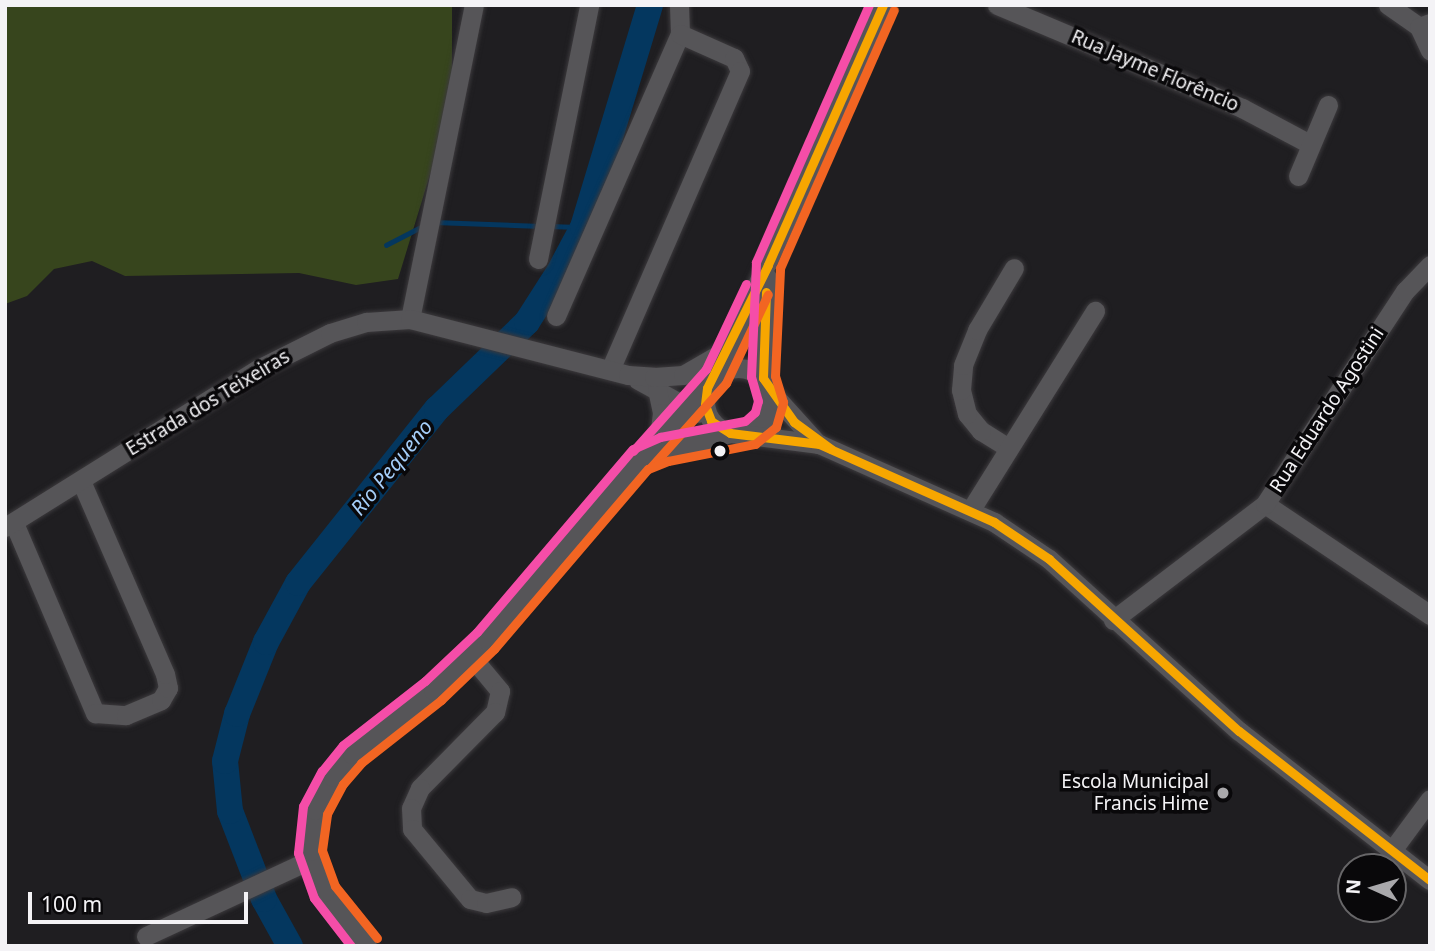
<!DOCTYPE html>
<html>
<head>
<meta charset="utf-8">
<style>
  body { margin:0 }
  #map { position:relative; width:1435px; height:951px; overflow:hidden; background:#1f1e21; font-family:"Noto Sans",sans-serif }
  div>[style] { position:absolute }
  .green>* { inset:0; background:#37451d }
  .stream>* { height:4.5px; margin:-2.25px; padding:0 2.25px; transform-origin:2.25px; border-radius:2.25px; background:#04375f }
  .river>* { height:26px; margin:-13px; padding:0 13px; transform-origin:13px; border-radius:13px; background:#04375f }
  .roads { filter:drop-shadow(0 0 2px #3c3a3d) drop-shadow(0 0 2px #3c3a3d) }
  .minor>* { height:19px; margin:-9.5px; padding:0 9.5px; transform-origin:9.5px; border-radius:9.5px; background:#565558 }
  .minor>.ring { margin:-9.5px; padding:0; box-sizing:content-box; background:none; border:19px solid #565558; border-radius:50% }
  .bus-1>* { height:9px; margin:-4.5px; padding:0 4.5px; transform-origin:4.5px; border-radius:4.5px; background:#f7a600 }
  .bus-2>* { height:9px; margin:-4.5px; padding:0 4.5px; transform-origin:4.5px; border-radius:4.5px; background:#f26522 }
  .bus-3>* { height:9px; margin:-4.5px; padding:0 4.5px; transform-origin:4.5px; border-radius:4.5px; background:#f54da8 }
  .dots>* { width:19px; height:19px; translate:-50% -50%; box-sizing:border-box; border:4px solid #09080a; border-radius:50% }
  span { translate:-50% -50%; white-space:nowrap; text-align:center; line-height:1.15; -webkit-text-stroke:7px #09080a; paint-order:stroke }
  .street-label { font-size:19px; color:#f4f3f6 }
  .poi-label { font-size:19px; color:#f4f3f6 }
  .right { translate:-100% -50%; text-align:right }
  .water-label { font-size:21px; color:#a5cef9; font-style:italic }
  .frame { position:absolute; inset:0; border:7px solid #f4f3f6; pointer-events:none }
  .north { position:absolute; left:1337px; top:853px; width:70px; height:70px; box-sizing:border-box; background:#09080a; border:2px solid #676668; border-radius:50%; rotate:274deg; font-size:19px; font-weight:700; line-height:28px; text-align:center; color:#f4f3f6 }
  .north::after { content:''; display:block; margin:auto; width:24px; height:32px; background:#a9a8ab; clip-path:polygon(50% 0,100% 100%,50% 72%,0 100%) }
  .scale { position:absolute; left:28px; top:892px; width:220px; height:32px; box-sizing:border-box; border:4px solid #f4f3f6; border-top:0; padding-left:9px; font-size:21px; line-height:24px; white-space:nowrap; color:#f4f3f6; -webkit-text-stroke:5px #09080a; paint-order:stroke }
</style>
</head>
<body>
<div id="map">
  <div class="green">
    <i style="clip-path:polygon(5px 5px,452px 5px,452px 103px,398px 279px,356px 285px,299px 273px,125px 276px,92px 261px,54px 269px,27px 296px,5px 304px)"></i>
  </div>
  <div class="stream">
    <i style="left:434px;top:222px;width:107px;rotate:2.1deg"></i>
    <i style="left:550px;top:226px;width:33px;rotate:2deg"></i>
    <i style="left:386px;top:245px;width:42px;rotate:-27.2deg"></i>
  </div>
  <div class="river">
    <i style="left:290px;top:946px;width:54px;rotate:-119deg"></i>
    <i style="left:264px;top:899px;width:94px;rotate:-111.1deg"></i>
    <i style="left:230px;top:811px;width:50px;rotate:-95.7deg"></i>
    <i style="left:225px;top:761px;width:49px;rotate:-75.7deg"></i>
    <i style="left:237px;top:714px;width:78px;rotate:-68.1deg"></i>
    <i style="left:266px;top:642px;width:67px;rotate:-61.5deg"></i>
    <i style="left:298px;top:583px;width:223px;rotate:-51.4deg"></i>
    <i style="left:437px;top:409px;width:125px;rotate:-44deg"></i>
    <i style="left:527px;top:322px;width:59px;rotate:-57.4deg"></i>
    <i style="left:559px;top:272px;width:51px;rotate:-61.9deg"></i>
    <i style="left:583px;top:227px;width:232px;rotate:-73.2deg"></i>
  </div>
  <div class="roads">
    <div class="minor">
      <i style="left:679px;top:5px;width:29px;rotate:88deg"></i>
      <i style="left:997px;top:5px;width:266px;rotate:22.8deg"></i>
      <i style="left:1242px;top:108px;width:77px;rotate:27.9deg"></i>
      <i style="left:1388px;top:5px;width:38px;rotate:35deg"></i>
      <i style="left:1419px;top:27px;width:12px;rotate:-20deg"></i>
      <i style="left:1419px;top:27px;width:26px;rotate:65deg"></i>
      <i style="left:1298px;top:176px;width:77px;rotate:-67.1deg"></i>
      <i style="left:538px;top:259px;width:259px;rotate:-78.6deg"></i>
      <i style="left:556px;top:316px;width:308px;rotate:-66.3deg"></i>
      <i style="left:680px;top:34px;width:59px;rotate:24deg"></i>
      <i style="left:734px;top:58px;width:14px;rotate:65deg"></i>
      <i style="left:740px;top:71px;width:326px;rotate:113.5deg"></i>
      <i style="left:410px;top:319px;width:320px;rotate:-78.5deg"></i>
      <i class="ring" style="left:705px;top:368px;width:47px;height:47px"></i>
      <i style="left:716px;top:376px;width:407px;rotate:-65.8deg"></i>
      <i style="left:763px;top:378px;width:101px;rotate:-87.7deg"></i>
      <i style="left:638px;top:380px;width:68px;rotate:28.8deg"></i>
      <i style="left:657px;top:389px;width:25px;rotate:78deg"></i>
      <i style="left:662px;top:413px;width:25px;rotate:97deg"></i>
      <i style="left:770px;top:391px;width:72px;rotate:47.8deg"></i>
      <i style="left:741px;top:434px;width:79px;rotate:7.3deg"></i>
      <i style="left:819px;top:444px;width:192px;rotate:24deg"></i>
      <i style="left:994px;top:522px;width:66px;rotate:33.9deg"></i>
      <i style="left:1049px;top:559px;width:256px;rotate:42.2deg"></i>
      <i style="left:1239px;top:731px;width:242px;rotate:38deg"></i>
      <i style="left:1007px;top:447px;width:31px;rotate:-148deg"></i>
      <i style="left:981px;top:431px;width:22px;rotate:-129deg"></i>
      <i style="left:967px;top:414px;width:25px;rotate:-104deg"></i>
      <i style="left:961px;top:390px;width:25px;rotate:-85deg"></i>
      <i style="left:963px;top:365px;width:38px;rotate:-68deg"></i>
      <i style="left:977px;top:330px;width:72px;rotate:-59.2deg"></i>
      <i style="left:646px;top:457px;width:87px;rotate:-15.9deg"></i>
      <i style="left:1265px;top:504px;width:199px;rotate:33.9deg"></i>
      <i style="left:970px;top:511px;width:236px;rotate:-58deg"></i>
      <i style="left:14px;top:523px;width:207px;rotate:66.9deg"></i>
      <i style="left:95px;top:713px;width:31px;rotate:4deg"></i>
      <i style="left:126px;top:715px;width:38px;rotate:-23deg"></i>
      <i style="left:161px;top:700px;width:14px;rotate:-60deg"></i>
      <i style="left:168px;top:688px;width:14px;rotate:-102deg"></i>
      <i style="left:165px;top:674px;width:210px;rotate:-113.5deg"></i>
      <i style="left:5px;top:527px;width:298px;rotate:-32deg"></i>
      <i style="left:258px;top:369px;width:80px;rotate:-26.6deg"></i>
      <i style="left:330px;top:333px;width:38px;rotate:-17deg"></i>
      <i style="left:366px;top:322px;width:44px;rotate:-3.9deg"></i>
      <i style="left:410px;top:319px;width:225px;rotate:14.4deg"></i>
      <i style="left:628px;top:375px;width:26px;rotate:4deg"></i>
      <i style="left:654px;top:377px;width:29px;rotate:-4deg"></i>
      <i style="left:683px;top:375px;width:52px;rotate:-30deg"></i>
      <i style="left:1113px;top:620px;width:191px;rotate:-37.3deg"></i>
      <i style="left:1265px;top:504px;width:255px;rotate:-56.7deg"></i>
      <i style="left:1405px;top:291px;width:36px;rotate:-46deg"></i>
      <i style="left:470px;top:655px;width:47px;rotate:50.2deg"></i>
      <i style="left:500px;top:691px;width:22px;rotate:103deg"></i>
      <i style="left:495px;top:712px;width:107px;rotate:134.6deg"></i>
      <i style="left:420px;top:788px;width:22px;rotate:114deg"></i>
      <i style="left:411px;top:808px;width:21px;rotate:87deg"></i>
      <i style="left:412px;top:829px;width:91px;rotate:50.4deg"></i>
      <i style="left:470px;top:899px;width:16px;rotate:14deg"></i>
      <i style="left:486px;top:903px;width:26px;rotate:-13deg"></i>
      <i style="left:1393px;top:849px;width:62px;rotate:-53.5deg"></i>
      <i style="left:146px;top:936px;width:183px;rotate:-24.9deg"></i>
      <i style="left:367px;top:946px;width:69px;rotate:-128.5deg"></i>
      <i style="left:324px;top:892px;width:43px;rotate:-108.9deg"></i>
      <i style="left:310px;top:851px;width:41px;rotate:-83deg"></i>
      <i style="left:315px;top:810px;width:38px;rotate:-61deg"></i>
      <i style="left:333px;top:777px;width:30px;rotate:-50deg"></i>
      <i style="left:352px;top:754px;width:103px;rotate:-38.3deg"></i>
      <i style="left:433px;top:690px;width:73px;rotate:-43.3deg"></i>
      <i style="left:486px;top:640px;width:266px;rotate:-49.4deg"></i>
      <i style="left:659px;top:438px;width:69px;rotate:-46.2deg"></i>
    </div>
  </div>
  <div class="bus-1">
    <i style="left:883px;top:5px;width:284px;rotate:113.9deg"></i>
    <i style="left:768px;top:265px;width:137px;rotate:116.4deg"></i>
    <i style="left:707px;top:388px;width:17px;rotate:97deg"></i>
    <i style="left:705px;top:405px;width:17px;rotate:69deg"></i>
    <i style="left:711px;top:421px;width:22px;rotate:32deg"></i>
    <i style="left:730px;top:433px;width:90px;rotate:7deg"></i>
    <i style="left:819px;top:444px;width:192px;rotate:24deg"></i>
    <i style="left:994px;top:522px;width:66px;rotate:33.9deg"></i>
    <i style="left:1049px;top:559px;width:256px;rotate:42.2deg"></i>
    <i style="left:1239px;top:731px;width:242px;rotate:38deg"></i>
    <i style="left:766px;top:292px;width:86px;rotate:92deg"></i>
    <i style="left:763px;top:378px;width:54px;rotate:54.8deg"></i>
    <i style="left:794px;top:422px;width:46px;rotate:36.1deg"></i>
  </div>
  <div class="bus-2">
    <i style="left:651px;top:467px;width:113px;rotate:-48.2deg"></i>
    <i style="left:726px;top:383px;width:98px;rotate:-64.7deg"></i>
    <i style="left:377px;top:938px;width:67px;rotate:-128.9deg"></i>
    <i style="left:335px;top:886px;width:38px;rotate:-110deg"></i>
    <i style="left:322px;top:850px;width:36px;rotate:-82deg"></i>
    <i style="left:327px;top:814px;width:34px;rotate:-62deg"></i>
    <i style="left:343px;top:784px;width:28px;rotate:-49deg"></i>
    <i style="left:361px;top:763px;width:102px;rotate:-38.2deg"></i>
    <i style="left:441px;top:700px;width:74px;rotate:-43.9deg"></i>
    <i style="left:494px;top:649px;width:237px;rotate:-49.5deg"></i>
    <i style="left:648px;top:469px;width:22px;rotate:-22deg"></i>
    <i style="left:668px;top:461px;width:89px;rotate:-11.1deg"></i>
    <i style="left:755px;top:444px;width:27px;rotate:-39deg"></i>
    <i style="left:776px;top:427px;width:26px;rotate:-74deg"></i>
    <i style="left:783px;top:402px;width:27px;rotate:-107deg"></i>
    <i style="left:775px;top:376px;width:108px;rotate:-87.3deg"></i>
    <i style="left:780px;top:268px;width:282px;rotate:-66.2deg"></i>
  </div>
  <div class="bus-3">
    <i style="left:633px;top:451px;width:110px;rotate:-48.3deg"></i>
    <i style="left:706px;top:369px;width:94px;rotate:-64.8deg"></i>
    <i style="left:351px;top:946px;width:61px;rotate:-127.6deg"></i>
    <i style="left:314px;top:898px;width:48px;rotate:-109.6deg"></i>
    <i style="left:298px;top:853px;width:47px;rotate:-83.9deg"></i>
    <i style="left:303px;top:806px;width:40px;rotate:-62deg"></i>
    <i style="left:322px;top:771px;width:33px;rotate:-51deg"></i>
    <i style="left:343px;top:745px;width:104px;rotate:-38deg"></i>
    <i style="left:425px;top:681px;width:71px;rotate:-43.3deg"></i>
    <i style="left:477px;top:632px;width:240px;rotate:-49.6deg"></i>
    <i style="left:633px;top:449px;width:30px;rotate:-24deg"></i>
    <i style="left:660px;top:437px;width:86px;rotate:-10.7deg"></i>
    <i style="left:745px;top:421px;width:13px;rotate:-42deg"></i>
    <i style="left:755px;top:412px;width:11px;rotate:-75deg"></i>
    <i style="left:758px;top:401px;width:25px;rotate:-106deg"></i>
    <i style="left:751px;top:377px;width:115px;rotate:-87.5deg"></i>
    <i style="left:756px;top:262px;width:281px;rotate:-66.3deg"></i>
  </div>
  <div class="dots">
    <i style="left:720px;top:451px;background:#f4f3f6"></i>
    <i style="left:1223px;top:793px;background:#a9a8ab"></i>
  </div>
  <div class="street-label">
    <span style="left:1155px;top:71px;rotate:23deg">Rua Jayme Florêncio</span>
    <span style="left:208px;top:403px;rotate:-31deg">Estrada dos Teixeiras</span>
    <span style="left:1327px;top:410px;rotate:-57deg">Rua Eduardo Agostini</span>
  </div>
  <div class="poi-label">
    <span class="right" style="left:1209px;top:793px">Escola Municipal<br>Francis Hime</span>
  </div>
  <div class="water-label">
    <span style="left:391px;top:467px;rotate:-51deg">Rio Pequeno</span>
  </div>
  <div class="frame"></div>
  <div class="north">N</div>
  <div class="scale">100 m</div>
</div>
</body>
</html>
